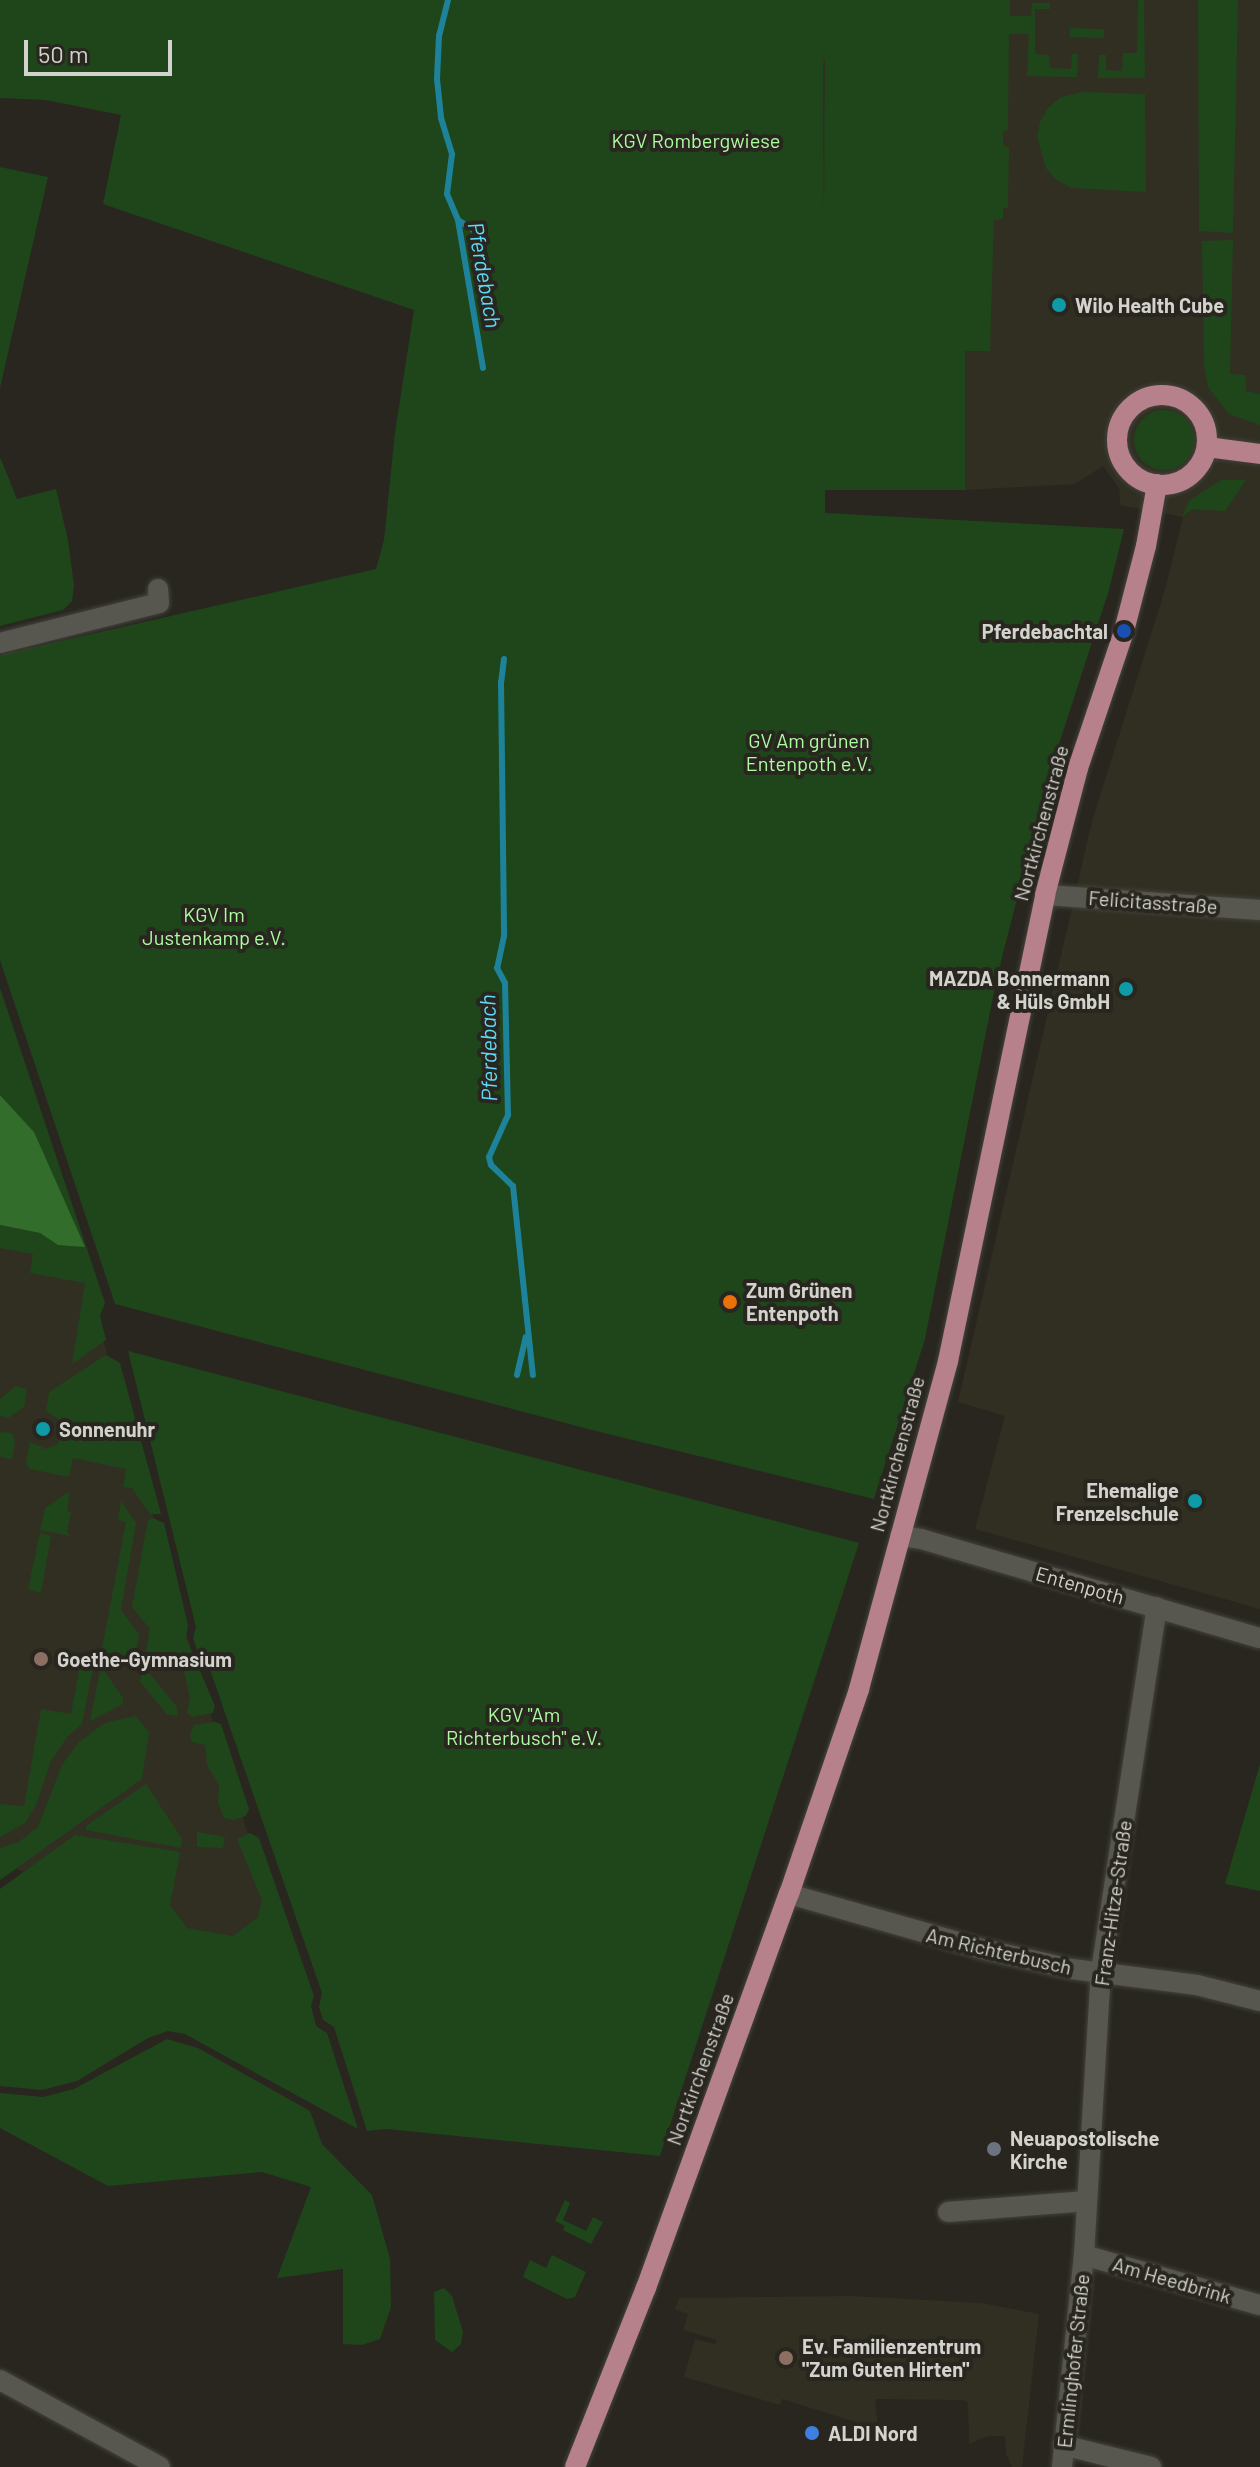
<!DOCTYPE html>
<html>
<head>
<meta charset="utf-8">
<style>
  body { margin:0 }
  #map { position:relative; width:1260px; height:2467px; overflow:hidden; background:#28261f; font-family:Barlow,sans-serif }
  div>[style] { position:absolute }
  .built>* { inset:0; background:#312f22 }
  .green>* { inset:0; background:#1f461a; transform-origin:0 0 }
  .round { border-radius:50% }
  .forest>* { inset:0; background:#326d2b }
  .stream>* { height:6px; margin:-3px; padding:0 3px; transform-origin:3px; border-radius:3px; background:#1e839a }
  .roads { filter:drop-shadow(0 0 2px #43423c) drop-shadow(0 0 2px #43423c) }
  .minor>* { height:20px; margin:-10px; padding:0 10px; transform-origin:10px; border-radius:10px; background:#58574f }
  .major>* { height:20px; margin:-10px; padding:0 10px; transform-origin:10px; border-radius:10px; background:#b6818a }
  .major>.ring { margin:-10px; padding:0; box-sizing:content-box; background:none; border:20px solid #b6818a; border-radius:50% }
  .dots>* { width:22px; height:22px; translate:-50% -50%; box-sizing:border-box; border:4px solid #28261f; border-radius:50% }
  span { translate:-50% -50%; white-space:nowrap; text-align:center; line-height:1.15; -webkit-text-stroke:8px #28261f; paint-order:stroke }
  .park-label { font-size:20px; color:#abfda0 }
  .poi-label { font-size:20px; color:#d3d2cd; font-weight:700 }
  .left { translate:0 -50%; text-align:left }
  .right { translate:-100% -50%; text-align:right }
  .street-label { font-size:20px; color:#d3d2cd }
  .water-label { font-size:22px; color:#5edafa; font-style:italic }
  .scale { position:absolute; left:24px; top:40px; width:148px; height:36px; box-sizing:border-box; border:4px solid #d3d2cd; border-top:0; padding-left:10px; font-size:24px; line-height:28px; white-space:nowrap; color:#d3d2cd; -webkit-text-stroke:6px #28261f; paint-order:stroke }
</style>
</head>
<body>
<div id="map">
  <div class="built">
    <i style="clip-path:polygon(826px 0,1260px 0,1260px 1609px,975px 1529px,1005px 1416px,958px 1402px,1092px 821px,1164px 593px,1183px 517px,1120px 505px,1119px 488px,1103px 466px,1075px 484px,965px 490px,825px 489px,823px 74px)"></i>
    <i style="clip-path:polygon(0 1226px,75px 1241px,198px 1674px,287px 1960px,162px 1932px,0 1862px)"></i>
    <i style="clip-path:polygon(851px 2296px,981px 2303px,1039px 2314px,1022px 2467px,1012px 2467px,1006px 2454px,1005px 2436px,988px 2436px,969px 2444px,968px 2403px,963px 2400px,875px 2399px,878px 2429px,782px 2399px,780px 2405px,684px 2377px,695px 2339px,715px 2344px,717px 2340px,683px 2330px,688px 2314px,675px 2309px,679px 2298px)"></i>
  </div>
  <div class="green">
    <i style="clip-path:polygon(evenodd,0 0,1010px 0,1010px 16px,1031px 16px,1032px 3px,1050px 3px,1050px 9px,1035px 9px,1035px 54px,1049px 55px,1050px 68px,1071px 69px,1072px 54px,1078px 54px,1077px 77px,1027px 76px,1029px 34px,1009px 34px,1008px 130px,1003px 131px,1003px 146px,1009px 147px,1008px 208px,1003px 208px,1003px 219px,994px 220px,990px 351px,965px 351px,965px 490px,825px 490px,825px 513px,1124px 529px,1109px 590px,1047px 781px,997px 977px,925px 1339px,874px 1499px,592px 1430px,115px 1304px,0 960px,0 655px,376px 569px,384px 540px,395px 432px,414px 310px,103px 204px,121px 115px,46px 100px,0 98px,0 0,824px 58px,825px 58px,824px 220px,823px 74px,824px 58px)"></i>
    <i style="clip-path:polygon(1138px 0,1144px 0,1145px 78px,1098px 78px,1099px 55px,1106px 55px,1106px 70px,1122px 71px,1123px 53px,1137px 53px)"></i>
    <i style="clip-path:polygon(1198px 0,1238px 0,1233px 233px,1199px 231px)"></i>
    <i style="left:1070px;top:28px;width:34px;height:9px;rotate:2deg"></i>
    <i style="clip-path:polygon(1082px 92px,1145px 94px,1146px 192px,1072px 188px,1056px 180px,1046px 168px,1037px 137px,1040px 122px,1049px 107px,1061px 97px)"></i>
    <i style="clip-path:polygon(0 167px,48px 177px,0 388px)"></i>
    <i style="clip-path:polygon(1233px 240px,1230px 374px,1245px 375px,1246px 391px,1260px 394px,1260px 425px,1229px 414px,1208px 387px,1204px 365px,1202px 241px)"></i>
    <i class="round" style="left:1134px;top:410px;width:60px;height:60px"></i>
    <i style="clip-path:polygon(0 457px,17px 499px,56px 489px,68px 540px,74px 586px,72px 601px,63px 610px,0 626px)"></i>
    <i style="clip-path:polygon(1221px 480px,1246px 480px,1225px 511px,1192px 509px,1182px 517px,1189px 501px)"></i>
    <i style="clip-path:polygon(0 988px,105px 1303px,100px 1316px,106px 1340px,72px 1364px,85px 1283px,30px 1273px,33px 1254px,0 1248px,0 1225px,40px 1233px,58px 1245px,34px 1132px,0 1095px)"></i>
    <i style="clip-path:polygon(128px 1351px,859px 1543px,660px 2156px,386px 2129px,367px 2131px,334px 2027px,323px 2020px,319px 2007px,322px 1993px,207px 1661px,198px 1653px,193px 1638px,196px 1627px)"></i>
    <i style="clip-path:polygon(106px 1355px,120px 1363px,161px 1514px,150px 1514px,132px 1488px,123px 1487px,126px 1469px,73px 1458px,69px 1477px,30px 1469px,26px 1463px,30px 1442px,46px 1449px,57px 1444px,63px 1434px,61px 1421px,46px 1411px,49px 1392px)"></i>
    <i style="clip-path:polygon(16px 1386px,27px 1389px,24px 1407px,8px 1418px,0 1416px,0 1399px)"></i>
    <i style="clip-path:polygon(0 1432px,12px 1433px,15px 1442px,12px 1459px,0 1457px)"></i>
    <i style="clip-path:polygon(67px 1493px,70px 1494px,67px 1511px,71px 1512px,67px 1532px,70px 1536px,40px 1530px,45px 1508px)"></i>
    <i style="clip-path:polygon(121px 1501px,136px 1523px,121px 1610px,139px 1634px,134px 1660px,101px 1654px,126px 1522px,118px 1520px)"></i>
    <i style="clip-path:polygon(153px 1518px,164px 1523px,188px 1625px,186px 1638px,215px 1706px,213px 1713px,192px 1717px,187px 1713px,190px 1697px,183px 1668px,157px 1659px,151px 1664px,144px 1663px,150px 1629px,132px 1607px,148px 1520px)"></i>
    <i style="clip-path:polygon(40px 1533px,51px 1536px,41px 1593px,28px 1589px)"></i>
    <i style="clip-path:polygon(80px 1665px,93px 1667px,82px 1724px,67px 1737px,50px 1763px,37px 1803px,25px 1823px,0 1837px,0 1804px,24px 1806px,41px 1709px,71px 1714px)"></i>
    <i style="clip-path:polygon(101px 1666px,123px 1698px,123px 1704px,90px 1721px)"></i>
    <i style="clip-path:polygon(142px 1672px,149px 1673px,177px 1707px,177px 1716px,167px 1714px,140px 1682px)"></i>
    <i style="clip-path:polygon(136px 1716px,149px 1733px,142px 1779px,0 1880px,0 1848px,19px 1842px,38px 1827px,62px 1765px,79px 1742px,105px 1723px)"></i>
    <i style="clip-path:polygon(215px 1722px,221px 1724px,249px 1809px,246px 1816px,233px 1820px,224px 1818px,218px 1802px,219px 1785px,207px 1765px,205px 1745px,192px 1742px,190px 1734px,194px 1725px)"></i>
    <i style="clip-path:polygon(1260px 1764px,1260px 1891px,1225px 1884px)"></i>
    <i style="clip-path:polygon(146px 1784px,182px 1839px,181px 1848px,86px 1830px,86px 1826px)"></i>
    <i style="clip-path:polygon(197px 1832px,225px 1837px,223px 1848px,197px 1847px)"></i>
    <i style="clip-path:polygon(250px 1833px,259px 1838px,314px 1996px,311px 2006px,316px 2026px,327px 2033px,358px 2129px,185px 2034px,168px 2031px,148px 2038px,77px 2081px,42px 2090px,0 2086px,0 1889px,75px 1835px,180px 1852px,170px 1905px,187px 1928px,233px 1936px,258px 1917px,262px 1900px,237px 1839px)"></i>
    <i style="clip-path:polygon(167px 2039px,198px 2048px,310px 2111px,322px 2144px,372px 2195px,390px 2259px,391px 2307px,380px 2339px,362px 2345px,343px 2344px,343px 2269px,277px 2278px,311px 2187px,262px 2172px,108px 2186px,0 2128px,0 2093px,43px 2097px,74px 2089px)"></i>
    <i style="clip-path:polygon(565px 2200px,570px 2203px,563px 2220px,586px 2231px,593px 2217px,603px 2222px,591px 2244px,563px 2230px,565px 2226px,555px 2221px)"></i>
    <i style="clip-path:polygon(552px 2255px,586px 2272px,575px 2297px,567px 2299px,523px 2277px,530px 2260px,546px 2268px)"></i>
    <i style="clip-path:polygon(444px 2288px,452px 2296px,463px 2332px,461px 2344px,452px 2352px,435px 2340px,434px 2292px)"></i>
  </div>
  <div class="forest">
    <i style="clip-path:polygon(0 1095px,34px 1132px,85px 1247px,58px 1245px,40px 1233px,0 1225px)"></i>
  </div>
  <div class="stream">
    <i style="left:448px;top:0;width:37px;rotate:104deg"></i>
    <i style="left:439px;top:36px;width:43px;rotate:92.7deg"></i>
    <i style="left:437px;top:79px;width:39px;rotate:84deg"></i>
    <i style="left:441px;top:118px;width:38px;rotate:73deg"></i>
    <i style="left:452px;top:154px;width:40px;rotate:97.1deg"></i>
    <i style="left:447px;top:194px;width:28px;rotate:67deg"></i>
    <i style="left:458px;top:220px;width:150px;rotate:80.4deg"></i>
    <i style="left:458px;top:220px;width:27px;rotate:33deg"></i>
    <i style="left:504px;top:659px;width:23px;rotate:97deg"></i>
    <i style="left:501px;top:682px;width:254px;rotate:89.3deg"></i>
    <i style="left:504px;top:936px;width:33px;rotate:102deg"></i>
    <i style="left:497px;top:968px;width:17px;rotate:62deg"></i>
    <i style="left:505px;top:983px;width:132px;rotate:88.7deg"></i>
    <i style="left:508px;top:1115px;width:46px;rotate:114.3deg"></i>
    <i style="left:489px;top:1157px;width:8px;rotate:76deg"></i>
    <i style="left:491px;top:1165px;width:30px;rotate:44deg"></i>
    <i style="left:513px;top:1186px;width:190px;rotate:84deg"></i>
    <i style="left:517px;top:1375px;width:39px;rotate:-77deg"></i>
  </div>
  <div class="roads">
    <div class="minor">
      <i style="left:0;top:643px;width:164px;rotate:-14.1deg"></i>
      <i style="left:159px;top:603px;width:14px;rotate:-94deg"></i>
      <i style="left:1045px;top:895px;width:216px;rotate:4deg"></i>
      <i style="left:900px;top:1536px;width:21px;rotate:8deg"></i>
      <i style="left:921px;top:1539px;width:353px;rotate:16.3deg"></i>
      <i style="left:789px;top:1894px;width:197px;rotate:15.9deg"></i>
      <i style="left:978px;top:1948px;width:96px;rotate:12.6deg"></i>
      <i style="left:1072px;top:1969px;width:126px;rotate:7.3deg"></i>
      <i style="left:1197px;top:1985px;width:65px;rotate:14.3deg"></i>
      <i style="left:948px;top:2212px;width:139px;rotate:-4.5deg"></i>
      <i style="left:1084px;top:2255px;width:183px;rotate:15.9deg"></i>
      <i style="left:0;top:2380px;width:182px;rotate:28.5deg"></i>
      <i style="left:1063px;top:2445px;width:91px;rotate:14deg"></i>
      <i style="left:1062px;top:2467px;width:213px;rotate:-84.1deg"></i>
      <i style="left:1084px;top:2255px;width:284px;rotate:-86.6deg"></i>
      <i style="left:1101px;top:1972px;width:369px;rotate:-81.3deg"></i>
    </div>
    <div class="major">
      <i class="ring" style="left:1117px;top:395px;width:70px;height:70px"></i>
      <i style="left:1207px;top:447px;width:53px;rotate:7.5deg"></i>
      <i style="left:575px;top:2467px;width:193px;rotate:-68.4deg"></i>
      <i style="left:646px;top:2288px;width:419px;rotate:-70.1deg"></i>
      <i style="left:789px;top:1894px;width:217px;rotate:-71.1deg"></i>
      <i style="left:859px;top:1689px;width:340px;rotate:-74.8deg"></i>
      <i style="left:948px;top:1361px;width:476px;rotate:-78.2deg"></i>
      <i style="left:1045px;top:895px;width:131px;rotate:-75.4deg"></i>
      <i style="left:1078px;top:768px;width:145px;rotate:-71.4deg"></i>
      <i style="left:1124px;top:631px;width:88px;rotate:-75.5deg"></i>
      <i style="left:1146px;top:546px;width:63px;rotate:-79.9deg"></i>
    </div>
  </div>
  <div class="dots">
    <i style="left:1059px;top:305px;background:#0f9aa8"></i>
    <i style="left:1124px;top:631px;background:#1a4fb4"></i>
    <i style="left:1126px;top:989px;background:#0f9aa8"></i>
    <i style="left:730px;top:1302px;background:#e8710a"></i>
    <i style="left:43px;top:1429px;background:#0f9aa8"></i>
    <i style="left:1195px;top:1501px;background:#0f9aa8"></i>
    <i style="left:41px;top:1659px;background:#8d6e63"></i>
    <i style="left:994px;top:2149px;background:#6b7280"></i>
    <i style="left:786px;top:2358px;background:#8d6e63"></i>
    <i style="left:812px;top:2433px;background:#3f7fe0"></i>
  </div>
  <div class="park-label">
    <span style="left:696px;top:140px">KGV Rombergwiese</span>
    <span style="left:809px;top:752px">GV Am grünen<br>Entenpoth e.V.</span>
    <span style="left:214px;top:926px">KGV Im<br>Justenkamp e.V.</span>
    <span style="left:524px;top:1726px">KGV "Am<br>Richterbusch" e.V.</span>
  </div>
  <div class="poi-label">
    <span class="left" style="left:1075px;top:305px">Wilo Health Cube</span>
    <span class="right" style="left:1108px;top:631px">Pferdebachtal</span>
    <span class="right" style="left:1110px;top:990px">MAZDA Bonnermann<br>&amp; Hüls GmbH</span>
    <span class="left" style="left:746px;top:1302px">Zum Grünen<br>Entenpoth</span>
    <span class="left" style="left:59px;top:1429px">Sonnenuhr</span>
    <span class="right" style="left:1179px;top:1502px">Ehemalige<br>Frenzelschule</span>
    <span class="left" style="left:57px;top:1659px">Goethe-Gymnasium</span>
    <span class="left" style="left:1010px;top:2150px">Neuapostolische<br>Kirche</span>
    <span class="left" style="left:802px;top:2358px">Ev. Familienzentrum<br>"Zum Guten Hirten"</span>
    <span class="left" style="left:828px;top:2433px">ALDI Nord</span>
  </div>
  <div class="street-label">
    <span style="left:1041px;top:823px;rotate:-75deg">Nortkirchenstraße</span>
    <span style="left:1153px;top:902px;rotate:4deg">Felicitasstraße</span>
    <span style="left:897px;top:1454px;rotate:-75deg">Nortkirchenstraße</span>
    <span style="left:1080px;top:1585px;rotate:16deg">Entenpoth</span>
    <span style="left:1113px;top:1903px;rotate:-82deg">Franz-Hitze-Straße</span>
    <span style="left:999px;top:1951px;rotate:13deg">Am Richterbusch</span>
    <span style="left:700px;top:2069px;rotate:-70deg">Nortkirchenstraße</span>
    <span style="left:1172px;top:2280px;rotate:16deg">Am Heedbrink</span>
    <span style="left:1073px;top:2361px;rotate:-84deg">Ermlinghofer Straße</span>
  </div>
  <div class="water-label">
    <span style="left:485px;top:275px;rotate:80deg">Pferdebach</span>
    <span style="left:488px;top:1048px;rotate:-91deg">Pferdebach</span>
  </div>
  <div class="scale">50 m</div>
</div>
</body>
</html>
